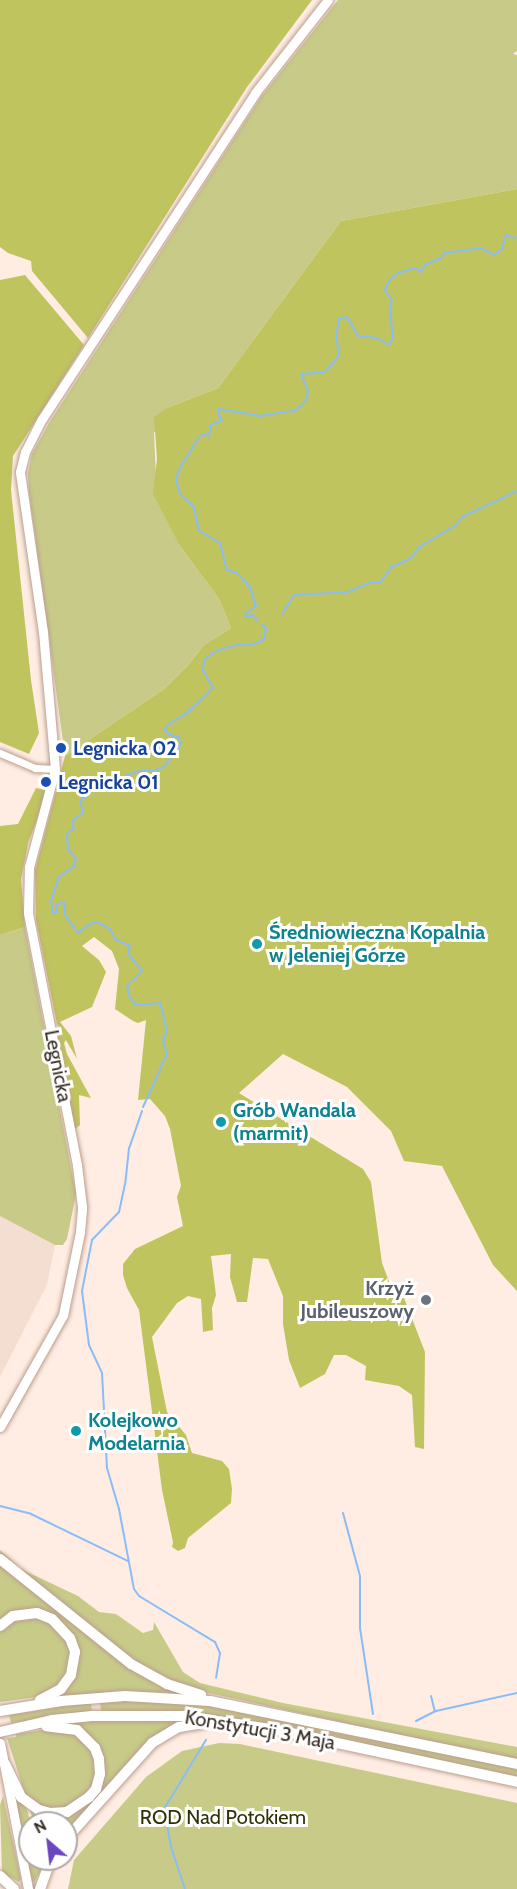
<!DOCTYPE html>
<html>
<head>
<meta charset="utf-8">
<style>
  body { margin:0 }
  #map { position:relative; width:517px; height:1889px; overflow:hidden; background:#ffede3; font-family:Cabin,sans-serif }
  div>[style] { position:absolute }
  .built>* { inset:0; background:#f3ded1 }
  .green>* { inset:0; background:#c8cb88 }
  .forest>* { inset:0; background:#c0c45e }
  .stream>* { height:2px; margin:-1px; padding:0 1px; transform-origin:1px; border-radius:1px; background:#8abcf7 }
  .roads { filter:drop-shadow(0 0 2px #ba9e8e) drop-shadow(0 0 2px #ba9e8e) }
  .street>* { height:7px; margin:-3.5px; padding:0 3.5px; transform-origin:3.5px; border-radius:3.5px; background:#fff }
  .secondary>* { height:9px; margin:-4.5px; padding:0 4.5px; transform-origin:4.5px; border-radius:4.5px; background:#fff }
  .primary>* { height:10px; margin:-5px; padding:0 5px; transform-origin:5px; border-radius:5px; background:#fff }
  .dots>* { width:16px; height:16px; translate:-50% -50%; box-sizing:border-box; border:3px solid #fff; border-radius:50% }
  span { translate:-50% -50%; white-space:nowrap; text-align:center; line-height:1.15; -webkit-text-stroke:6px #fff; paint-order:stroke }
  .transit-label { font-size:20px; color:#164399; font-weight:700 }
  .left { translate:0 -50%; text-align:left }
  .culture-label { font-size:20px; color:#0d838f; font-weight:700 }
  .street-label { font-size:20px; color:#362b24 }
  .worship-label { font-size:20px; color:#5b616d; font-weight:700 }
  .right { translate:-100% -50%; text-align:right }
  .park-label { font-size:20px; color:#2f3003 }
  .north { position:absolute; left:18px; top:1811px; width:60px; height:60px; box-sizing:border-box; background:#fff; border:2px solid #afaaa7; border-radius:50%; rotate:332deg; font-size:16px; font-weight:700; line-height:24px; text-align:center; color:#362b24 }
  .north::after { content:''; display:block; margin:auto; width:21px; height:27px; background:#6a47bf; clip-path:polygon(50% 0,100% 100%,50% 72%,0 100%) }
</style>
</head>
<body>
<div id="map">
  <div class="built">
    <i style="clip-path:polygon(0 1216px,55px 1245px,47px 1285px,0 1377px)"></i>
  </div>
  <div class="green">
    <i style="clip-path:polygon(338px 0,517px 0,517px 51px,513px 54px,517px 55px,517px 189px,341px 221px,218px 388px,167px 408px,154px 433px,156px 475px,180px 546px,219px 599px,231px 628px,204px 645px,189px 664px,164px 689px,65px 756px,29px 492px,28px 473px,32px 454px,49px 423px,261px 97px)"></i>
    <i style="clip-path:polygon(25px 927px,76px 1194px,67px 1239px,63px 1245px,55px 1245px,0 1216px,0 935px)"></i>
    <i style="clip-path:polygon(0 1550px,21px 1569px,78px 1596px,99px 1612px,116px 1614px,143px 1633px,153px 1630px,154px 1622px,183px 1672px,200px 1683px,283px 1703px,517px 1747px,517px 1761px,191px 1689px,142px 1667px,0 1554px)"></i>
    <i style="clip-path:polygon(0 1564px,180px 1693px,126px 1692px,58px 1697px,77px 1664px,53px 1616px,0 1621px)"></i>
    <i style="clip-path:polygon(28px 1616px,50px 1621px,71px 1647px,71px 1664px,59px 1686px,44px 1696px,0 1702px,0 1630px,6px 1624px)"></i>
    <i style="clip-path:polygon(125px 1700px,201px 1704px,517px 1768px,517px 1778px,184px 1712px,101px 1711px,100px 1701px)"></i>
    <i style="clip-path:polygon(91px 1702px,92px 1712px,11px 1723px,9px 1715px)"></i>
    <i style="clip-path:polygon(92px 1720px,185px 1721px,178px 1724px,66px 1835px,66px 1823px,34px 1823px,30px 1810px,78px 1810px,103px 1768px,72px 1723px)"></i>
    <i style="clip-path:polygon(56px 1728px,72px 1731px,92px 1750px,97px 1770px,93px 1788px,66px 1809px,50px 1810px,27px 1800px,7px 1738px,16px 1737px,16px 1734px)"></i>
    <i style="clip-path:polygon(219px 1743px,240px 1744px,517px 1803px,517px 1889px,68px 1889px,74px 1860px,146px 1777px,182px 1751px)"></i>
    <i style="clip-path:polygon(14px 1795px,26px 1807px,31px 1823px,30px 1859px,42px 1859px,44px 1865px,34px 1882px,30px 1881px)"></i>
    <i style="clip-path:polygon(3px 1796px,21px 1879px,19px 1882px,2px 1873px,0 1805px)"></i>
  </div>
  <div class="forest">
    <i style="clip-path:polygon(0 0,312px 0,247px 87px,88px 338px,32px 271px,31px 261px,8px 253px,0 247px)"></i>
    <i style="clip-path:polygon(517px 189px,517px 1291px,493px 1265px,442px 1166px,404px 1161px,391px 1131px,347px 1087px,283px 1054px,239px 1093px,363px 1169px,371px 1182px,382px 1263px,392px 1289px,404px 1298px,425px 1352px,424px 1449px,415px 1447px,412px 1395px,399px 1386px,365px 1380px,366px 1366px,346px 1355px,334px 1355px,325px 1374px,300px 1388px,289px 1360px,283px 1324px,283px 1296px,268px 1259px,253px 1258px,247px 1302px,237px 1302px,230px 1277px,231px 1254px,211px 1256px,216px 1295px,212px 1308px,213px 1330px,203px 1332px,201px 1299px,188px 1296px,177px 1303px,152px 1337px,167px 1412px,186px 1435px,192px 1453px,222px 1461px,229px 1469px,232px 1489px,231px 1503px,188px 1538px,185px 1548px,178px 1551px,172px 1547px,173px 1542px,162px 1490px,139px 1310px,127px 1288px,123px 1275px,123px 1264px,135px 1249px,183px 1226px,177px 1197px,181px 1186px,170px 1129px,165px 1116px,150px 1099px,138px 1100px,146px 1020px,138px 1023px,133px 1021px,115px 1009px,119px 969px,112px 951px,94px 937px,82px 946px,99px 960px,106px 972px,92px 1007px,60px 1022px,71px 1036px,77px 1059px,66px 1040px,64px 1043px,67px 1054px,91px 1098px,79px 1095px,80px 1125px,75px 1129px,57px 1039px,61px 1031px,57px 1024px,36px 920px,35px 871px,65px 756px,164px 689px,189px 664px,204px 645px,231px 628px,219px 599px,180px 546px,153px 494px,157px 459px,154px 417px,167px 408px,218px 388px,341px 221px)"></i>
    <i style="clip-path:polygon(25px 275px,84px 345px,13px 456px,11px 490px,31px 680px,39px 733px,29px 754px,0 742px,0 280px)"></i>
    <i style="clip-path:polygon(36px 788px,45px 790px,43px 804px,28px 843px,21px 880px,25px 927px,0 935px,0 826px,18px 824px)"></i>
  </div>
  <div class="stream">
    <i style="left:282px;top:614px;width:22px;rotate:-58deg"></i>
    <i style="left:294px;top:595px;width:54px;rotate:-3.2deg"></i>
    <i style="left:348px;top:592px;width:22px;rotate:-24deg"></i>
    <i style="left:368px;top:583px;width:12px"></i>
    <i style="left:380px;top:583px;width:19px;rotate:-55deg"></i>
    <i style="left:391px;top:567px;width:22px;rotate:-24deg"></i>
    <i style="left:411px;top:558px;width:14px;rotate:-54deg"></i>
    <i style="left:419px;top:547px;width:43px;rotate:-30.7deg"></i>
    <i style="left:456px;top:525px;width:10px;rotate:-53deg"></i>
    <i style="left:462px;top:517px;width:61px;rotate:-25.3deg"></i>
    <i style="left:257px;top:620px;width:6px;rotate:-129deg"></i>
    <i style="left:253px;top:615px;width:7px;rotate:164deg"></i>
    <i style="left:246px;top:617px;width:3px;rotate:-108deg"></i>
    <i style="left:245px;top:614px;width:14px;rotate:-36deg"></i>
    <i style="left:256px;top:606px;width:20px;rotate:-108deg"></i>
    <i style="left:250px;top:587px;width:19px;rotate:-133deg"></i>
    <i style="left:237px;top:573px;width:10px;rotate:-163deg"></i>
    <i style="left:227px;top:570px;width:28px;rotate:-105deg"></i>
    <i style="left:220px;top:543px;width:24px;rotate:-150deg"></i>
    <i style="left:199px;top:531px;width:25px;rotate:-102deg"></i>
    <i style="left:194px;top:507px;width:19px;rotate:-137deg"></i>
    <i style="left:180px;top:494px;width:16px;rotate:-105deg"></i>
    <i style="left:176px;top:479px;width:14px;rotate:-69deg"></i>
    <i style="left:181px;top:466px;width:32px;rotate:-58deg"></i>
    <i style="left:198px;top:439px;width:7px;rotate:-45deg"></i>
    <i style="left:203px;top:434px;width:7px;rotate:27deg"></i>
    <i style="left:209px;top:437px;width:12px;rotate:-81deg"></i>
    <i style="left:211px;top:425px;width:12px;rotate:-24deg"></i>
    <i style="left:222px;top:420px;width:7px;rotate:-124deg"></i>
    <i style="left:218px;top:414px;width:5px;rotate:-79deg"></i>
    <i style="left:219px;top:409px;width:42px;rotate:9.7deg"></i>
    <i style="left:260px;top:416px;width:36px;rotate:-9deg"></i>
    <i style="left:296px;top:410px;width:13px;rotate:-42deg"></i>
    <i style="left:306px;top:401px;width:10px;rotate:-79deg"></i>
    <i style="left:308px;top:391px;width:18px;rotate:-112deg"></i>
    <i style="left:301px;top:374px;width:24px;rotate:-5deg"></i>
    <i style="left:325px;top:372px;width:21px;rotate:-49deg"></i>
    <i style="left:339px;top:356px;width:21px;rotate:-98deg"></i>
    <i style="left:336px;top:335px;width:16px;rotate:-79deg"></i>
    <i style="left:339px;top:319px;width:8px;rotate:-14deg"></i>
    <i style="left:347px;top:317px;width:22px;rotate:60deg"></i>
    <i style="left:358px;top:336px;width:19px;rotate:6deg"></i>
    <i style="left:377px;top:338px;width:14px;rotate:30deg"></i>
    <i style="left:389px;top:345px;width:8px;rotate:-60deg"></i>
    <i style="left:393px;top:338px;width:31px;rotate:-96deg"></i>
    <i style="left:390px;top:307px;width:6px;rotate:-72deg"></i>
    <i style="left:392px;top:301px;width:13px;rotate:-122deg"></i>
    <i style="left:385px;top:290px;width:12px;rotate:-66deg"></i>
    <i style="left:390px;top:279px;width:10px;rotate:-37deg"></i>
    <i style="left:398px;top:273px;width:19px;rotate:-16deg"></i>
    <i style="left:416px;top:268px;width:6px;rotate:39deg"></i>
    <i style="left:421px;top:272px;width:8px;rotate:-60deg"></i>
    <i style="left:425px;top:265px;width:17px;rotate:-24deg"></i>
    <i style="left:441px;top:258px;width:6px;rotate:-51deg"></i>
    <i style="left:445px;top:253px;width:36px;rotate:-8deg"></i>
    <i style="left:481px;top:248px;width:15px;rotate:28deg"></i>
    <i style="left:494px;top:255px;width:10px;rotate:-37deg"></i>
    <i style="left:502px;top:249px;width:15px;rotate:-74deg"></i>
    <i style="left:506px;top:235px;width:11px;rotate:15deg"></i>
    <i style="left:143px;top:1107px;width:58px;rotate:-65.6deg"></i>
    <i style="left:167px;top:1054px;width:15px;rotate:-106deg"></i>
    <i style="left:163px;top:1040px;width:10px;rotate:-66deg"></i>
    <i style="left:167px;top:1031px;width:17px;rotate:-103deg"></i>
    <i style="left:163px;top:1014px;width:11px;rotate:-105deg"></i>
    <i style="left:160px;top:1003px;width:24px;rotate:175deg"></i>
    <i style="left:136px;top:1005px;width:9px;rotate:-131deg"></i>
    <i style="left:130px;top:998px;width:12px;rotate:-104deg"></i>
    <i style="left:127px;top:986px;width:21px;rotate:-45deg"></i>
    <i style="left:142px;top:971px;width:22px;rotate:-129deg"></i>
    <i style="left:128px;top:954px;width:8px;rotate:-76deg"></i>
    <i style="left:130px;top:946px;width:15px;rotate:-157deg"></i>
    <i style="left:116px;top:940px;width:13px;rotate:-119deg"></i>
    <i style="left:110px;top:929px;width:13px;rotate:-151deg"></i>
    <i style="left:99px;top:923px;width:6px;rotate:-171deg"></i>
    <i style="left:93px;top:922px;width:19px;rotate:144deg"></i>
    <i style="left:78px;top:933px;width:22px;rotate:-126deg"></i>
    <i style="left:65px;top:915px;width:12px;rotate:-90deg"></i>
    <i style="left:65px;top:903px;width:4px;rotate:-166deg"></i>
    <i style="left:61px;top:902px;width:6px;rotate:141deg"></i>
    <i style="left:56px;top:906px;width:6px;rotate:90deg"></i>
    <i style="left:56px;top:912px;width:3px;rotate:162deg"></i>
    <i style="left:53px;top:913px;width:12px;rotate:-99deg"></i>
    <i style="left:51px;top:901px;width:25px;rotate:-72deg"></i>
    <i style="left:59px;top:877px;width:19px;rotate:-36deg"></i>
    <i style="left:74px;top:866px;width:7px;rotate:-74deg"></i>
    <i style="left:76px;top:859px;width:13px;rotate:-129deg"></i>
    <i style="left:68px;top:849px;width:15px;rotate:-94deg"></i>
    <i style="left:67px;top:834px;width:9px;rotate:-41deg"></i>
    <i style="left:74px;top:828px;width:5px;rotate:-112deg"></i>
    <i style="left:72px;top:823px;width:4px;rotate:-63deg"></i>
    <i style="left:74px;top:819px;width:11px;rotate:-34deg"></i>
    <i style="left:83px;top:813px;width:12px;rotate:-104deg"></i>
    <i style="left:80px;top:801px;width:29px;rotate:-38deg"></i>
    <i style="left:103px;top:783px;width:39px;rotate:-18deg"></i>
    <i style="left:140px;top:771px;width:14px"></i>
    <i style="left:154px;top:771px;width:12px;rotate:-24deg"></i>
    <i style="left:165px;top:766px;width:28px;rotate:-55deg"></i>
    <i style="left:181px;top:743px;width:7px;rotate:-117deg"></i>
    <i style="left:178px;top:737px;width:8px;rotate:-166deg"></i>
    <i style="left:170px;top:735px;width:7px;rotate:-135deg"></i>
    <i style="left:165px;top:730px;width:4px;rotate:-76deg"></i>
    <i style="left:166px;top:726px;width:26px;rotate:-32deg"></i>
    <i style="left:188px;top:712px;width:35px;rotate:-44deg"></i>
    <i style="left:213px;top:688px;width:21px;rotate:-119deg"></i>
    <i style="left:203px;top:670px;width:10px;rotate:-84deg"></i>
    <i style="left:204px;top:660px;width:15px;rotate:-37deg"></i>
    <i style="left:216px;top:651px;width:24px;rotate:-17deg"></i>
    <i style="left:239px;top:644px;width:10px;rotate:6deg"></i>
    <i style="left:249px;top:645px;width:11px;rotate:-15deg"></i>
    <i style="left:260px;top:642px;width:6px;rotate:-45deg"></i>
    <i style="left:264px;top:638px;width:9px;rotate:-77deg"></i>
    <i style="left:266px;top:629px;width:6px;rotate:-135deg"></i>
    <i style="left:142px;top:1111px;width:39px;rotate:109deg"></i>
    <i style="left:129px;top:1148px;width:36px;rotate:96deg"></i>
    <i style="left:125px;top:1184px;width:29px;rotate:102deg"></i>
    <i style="left:119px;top:1212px;width:39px;rotate:134deg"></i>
    <i style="left:92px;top:1240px;width:52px;rotate:101.1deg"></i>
    <i style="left:82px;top:1291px;width:54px;rotate:82.6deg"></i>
    <i style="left:89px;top:1345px;width:31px;rotate:65deg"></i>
    <i style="left:102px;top:1373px;width:95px;rotate:87deg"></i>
    <i style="left:107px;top:1468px;width:43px;rotate:73.7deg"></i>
    <i style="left:119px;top:1509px;width:81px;rotate:79.4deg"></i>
    <i style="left:134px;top:1589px;width:9px;rotate:54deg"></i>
    <i style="left:139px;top:1596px;width:89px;rotate:31.2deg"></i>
    <i style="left:215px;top:1642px;width:12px;rotate:66deg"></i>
    <i style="left:220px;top:1653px;width:25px;rotate:99deg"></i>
    <i style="left:0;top:1506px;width:32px;rotate:14deg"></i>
    <i style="left:31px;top:1514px;width:108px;rotate:25.9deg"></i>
    <i style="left:343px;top:1513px;width:65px;rotate:74.9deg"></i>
    <i style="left:360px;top:1576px;width:52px;rotate:90deg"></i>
    <i style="left:360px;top:1628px;width:87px;rotate:81.4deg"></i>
    <i style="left:431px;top:1696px;width:16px;rotate:76deg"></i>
    <i style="left:416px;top:1721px;width:22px;rotate:-27deg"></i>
    <i style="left:436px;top:1711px;width:83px;rotate:-12.5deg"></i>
    <i style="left:185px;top:1889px;width:44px;rotate:-108.4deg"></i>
    <i style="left:171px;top:1847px;width:39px;rotate:-100deg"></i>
    <i style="left:164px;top:1809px;width:81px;rotate:-58.7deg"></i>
  </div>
  <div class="roads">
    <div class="street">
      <i style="left:0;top:753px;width:38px;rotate:23deg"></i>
      <i style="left:35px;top:768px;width:20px;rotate:3deg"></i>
    </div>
    <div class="secondary">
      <i style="left:0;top:1427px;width:129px;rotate:-60.6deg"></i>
      <i style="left:63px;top:1315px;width:85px;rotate:-78.4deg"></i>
      <i style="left:80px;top:1232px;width:25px;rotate:-85deg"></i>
      <i style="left:82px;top:1207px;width:42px;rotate:-96.8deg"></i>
      <i style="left:77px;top:1165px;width:257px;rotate:-101deg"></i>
      <i style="left:28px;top:913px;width:46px;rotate:-88.8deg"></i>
      <i style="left:29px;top:867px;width:101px;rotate:-75.1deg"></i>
      <i style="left:55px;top:769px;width:138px;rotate:-95deg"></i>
      <i style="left:43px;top:632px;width:162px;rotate:-98.2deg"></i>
      <i style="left:20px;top:472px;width:21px;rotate:-76deg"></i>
      <i style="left:25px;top:452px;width:37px;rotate:-63deg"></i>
      <i style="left:42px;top:419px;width:389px;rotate:-56.8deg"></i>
      <i style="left:255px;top:93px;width:118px;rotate:-51.9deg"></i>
      <i style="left:0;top:1743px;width:149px;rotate:79.1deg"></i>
    </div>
    <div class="primary">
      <i style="left:0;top:1559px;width:168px;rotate:38.7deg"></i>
      <i style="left:131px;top:1664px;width:41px;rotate:29.1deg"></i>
      <i style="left:167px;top:1684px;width:36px;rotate:18deg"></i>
      <i style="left:0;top:1626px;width:16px;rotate:-38deg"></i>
      <i style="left:13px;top:1616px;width:24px;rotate:-7deg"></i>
      <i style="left:37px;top:1613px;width:16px;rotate:22deg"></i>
      <i style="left:52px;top:1619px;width:26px;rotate:47deg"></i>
      <i style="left:70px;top:1638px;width:15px;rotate:70deg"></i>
      <i style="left:75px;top:1652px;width:23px;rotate:100deg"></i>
      <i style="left:71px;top:1675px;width:17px;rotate:126deg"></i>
      <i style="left:61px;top:1689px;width:24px;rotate:152deg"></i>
      <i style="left:0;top:1711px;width:62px;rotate:-9.3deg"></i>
      <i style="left:61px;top:1701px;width:64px;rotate:-4.5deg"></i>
      <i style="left:125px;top:1696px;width:85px;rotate:3.4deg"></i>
      <i style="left:210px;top:1701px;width:313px;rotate:11.6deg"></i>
      <i style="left:0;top:1732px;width:53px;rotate:-13deg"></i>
      <i style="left:52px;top:1720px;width:40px;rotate:-5.7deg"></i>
      <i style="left:92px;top:1716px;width:92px"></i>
      <i style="left:184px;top:1716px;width:94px;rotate:8.6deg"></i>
      <i style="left:277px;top:1730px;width:246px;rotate:12.2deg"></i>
      <i style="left:5px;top:1764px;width:37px;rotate:64deg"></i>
      <i style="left:21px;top:1797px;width:22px;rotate:36deg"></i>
      <i style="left:39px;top:1810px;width:11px;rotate:15deg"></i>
      <i style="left:50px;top:1813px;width:17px;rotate:-3deg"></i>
      <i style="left:67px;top:1812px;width:27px;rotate:-34deg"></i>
      <i style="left:89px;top:1797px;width:11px;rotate:-49deg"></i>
      <i style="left:96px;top:1789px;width:16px;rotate:-75deg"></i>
      <i style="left:100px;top:1774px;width:15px;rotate:-94deg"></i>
      <i style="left:99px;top:1759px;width:12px;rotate:-110deg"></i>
      <i style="left:95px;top:1748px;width:25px;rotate:-135deg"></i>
      <i style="left:77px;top:1730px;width:31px;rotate:-173deg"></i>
      <i style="left:66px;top:1839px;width:129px;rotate:-48.1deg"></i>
      <i style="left:152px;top:1743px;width:31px;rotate:-31deg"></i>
      <i style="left:179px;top:1727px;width:25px;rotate:-9deg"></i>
      <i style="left:0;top:1876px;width:19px;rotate:43deg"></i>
      <i style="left:40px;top:1889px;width:32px;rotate:-70deg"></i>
    </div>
  </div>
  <div class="dots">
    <i style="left:61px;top:748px;background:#1a4fb4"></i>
    <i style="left:46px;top:782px;background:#1a4fb4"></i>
    <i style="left:257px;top:944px;background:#0f9aa8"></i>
    <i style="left:221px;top:1122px;background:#0f9aa8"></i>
    <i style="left:426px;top:1300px;background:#6b7280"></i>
    <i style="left:76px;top:1431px;background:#0f9aa8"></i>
  </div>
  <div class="transit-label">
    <span class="left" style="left:73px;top:748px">Legnicka 02</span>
    <span class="left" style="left:58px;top:782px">Legnicka 01</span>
  </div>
  <div class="culture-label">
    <span class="left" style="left:269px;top:944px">Średniowieczna Kopalnia<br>w Jeleniej Górze</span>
    <span class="left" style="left:233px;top:1122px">Grób Wandala<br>(marmit)</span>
    <span class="left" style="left:88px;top:1432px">Kolejkowo<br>Modelarnia</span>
  </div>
  <div class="street-label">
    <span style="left:58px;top:1066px;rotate:79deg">Legnicka</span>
    <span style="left:260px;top:1730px;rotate:10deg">Konstytucji 3 Maja</span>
  </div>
  <div class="worship-label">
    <span class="right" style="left:414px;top:1300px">Krzyż<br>Jubileuszowy</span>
  </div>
  <div class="park-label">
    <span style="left:223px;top:1817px">ROD Nad Potokiem</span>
  </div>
  <div class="north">N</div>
</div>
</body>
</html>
